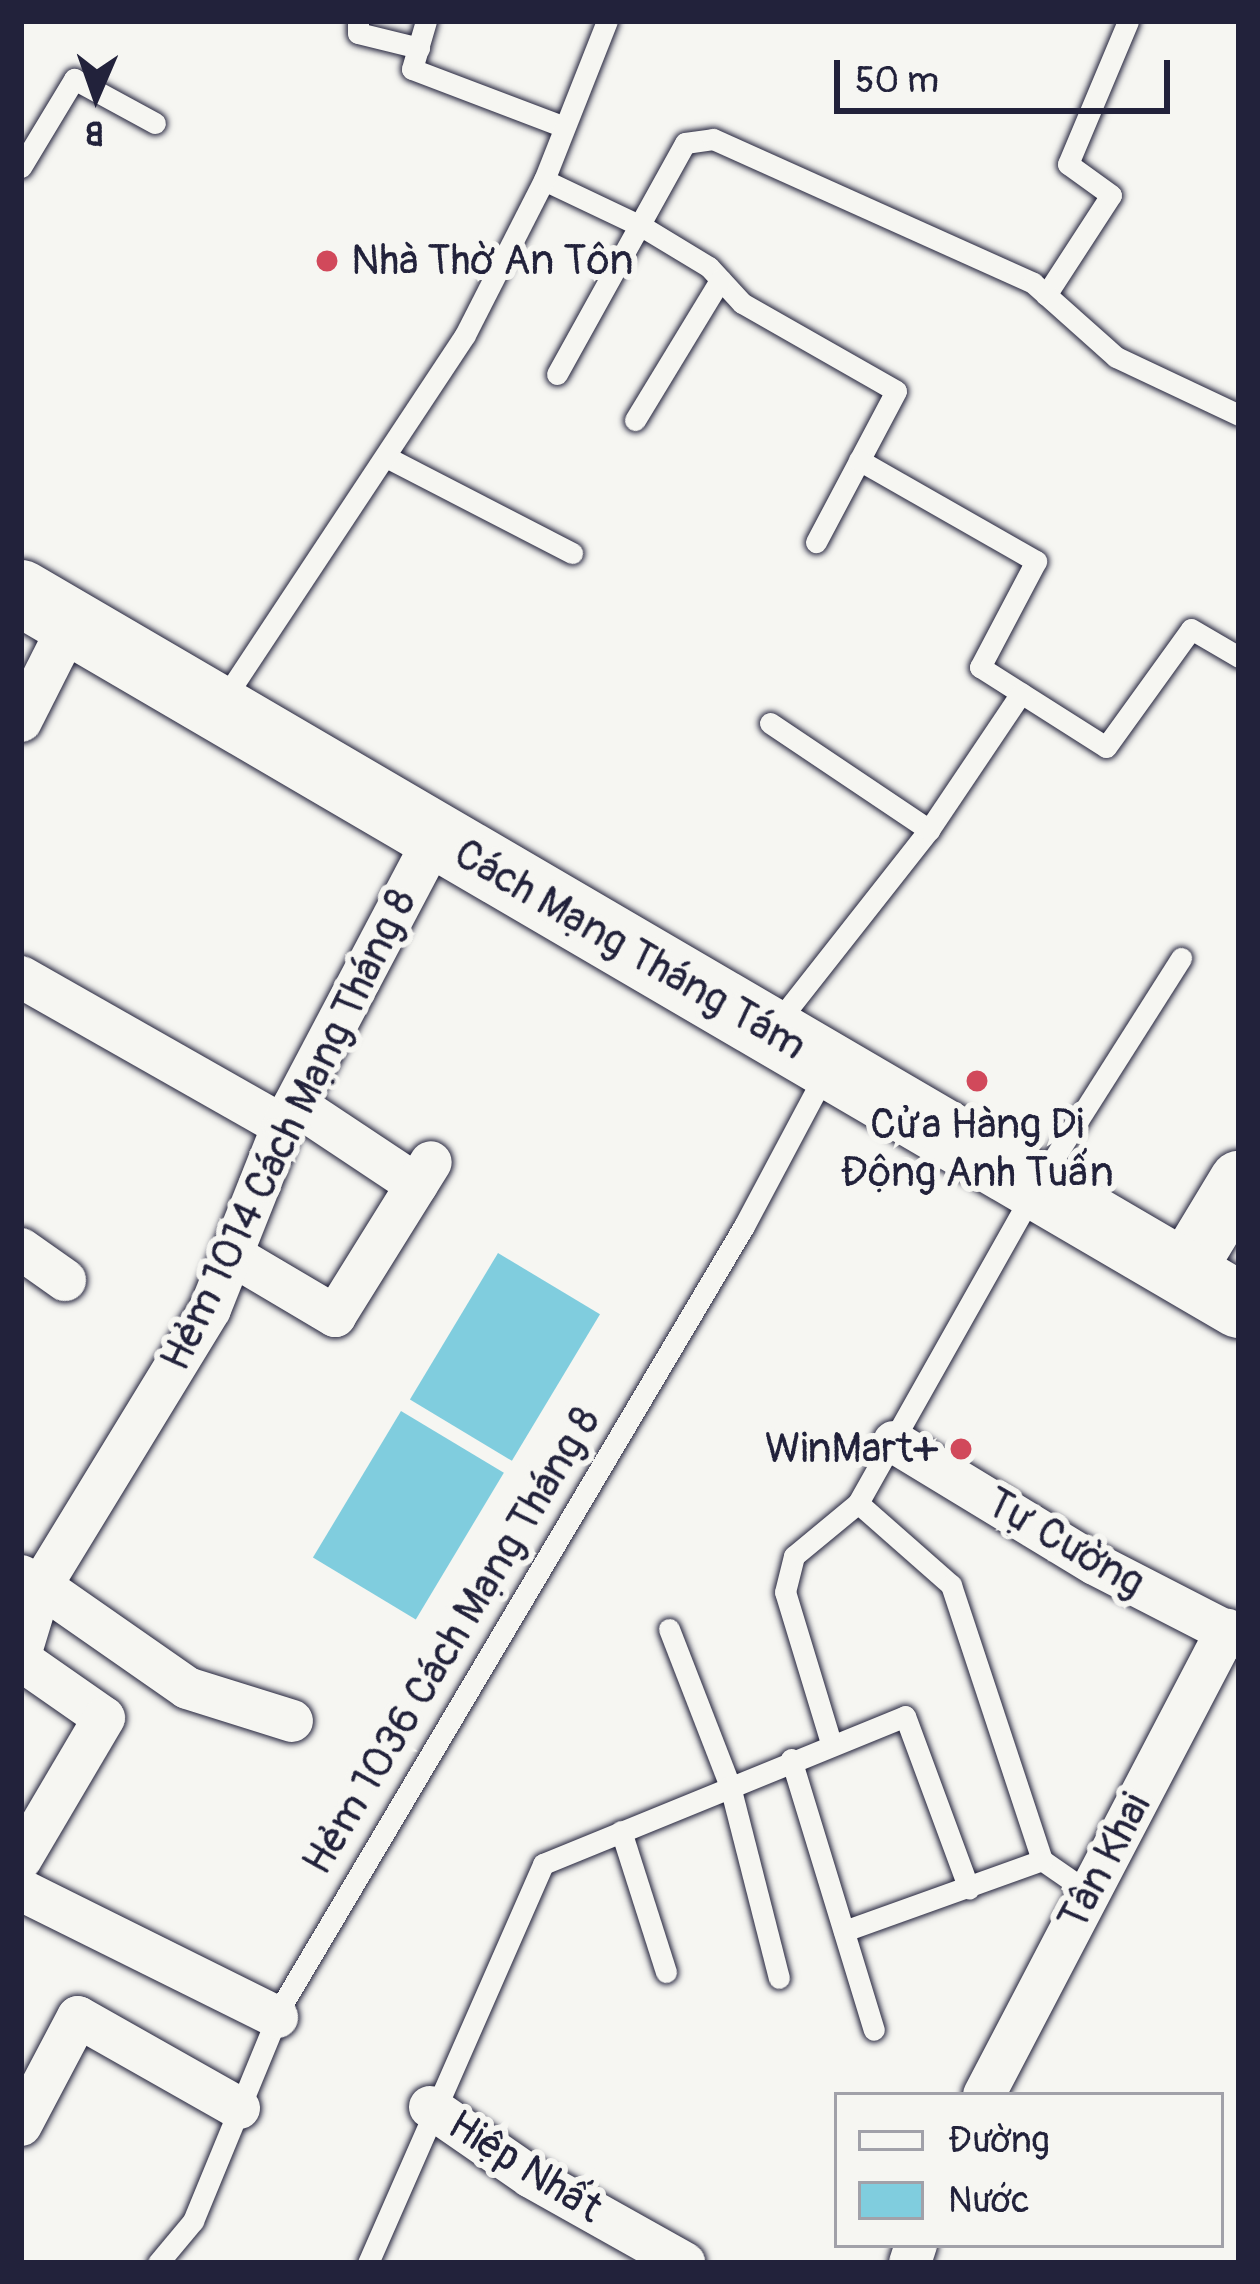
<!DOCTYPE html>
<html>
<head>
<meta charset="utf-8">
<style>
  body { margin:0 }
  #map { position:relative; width:1260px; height:2284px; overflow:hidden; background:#f6f6f2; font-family:Pangolin,sans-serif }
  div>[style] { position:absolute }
  .water>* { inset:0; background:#80cdde; transform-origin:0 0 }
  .roads { filter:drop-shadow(0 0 3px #22223b) drop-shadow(0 0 3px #22223b) }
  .lane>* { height:21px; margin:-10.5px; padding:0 10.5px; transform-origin:10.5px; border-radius:10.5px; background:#f6f6f2 }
  .street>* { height:42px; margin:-21px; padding:0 21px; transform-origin:21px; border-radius:21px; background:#f6f6f2 }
  .secondary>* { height:60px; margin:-30px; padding:0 30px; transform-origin:30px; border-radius:30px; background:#f6f6f2 }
  .primary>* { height:66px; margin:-33px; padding:0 33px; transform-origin:33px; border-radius:33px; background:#f6f6f2 }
  .dots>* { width:33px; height:33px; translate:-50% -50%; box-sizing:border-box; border:6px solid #f6f6f2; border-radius:50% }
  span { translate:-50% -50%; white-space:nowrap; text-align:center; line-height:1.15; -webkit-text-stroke:12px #f6f6f2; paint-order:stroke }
  .poi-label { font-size:42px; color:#22223b }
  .left { translate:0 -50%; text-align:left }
  .right { translate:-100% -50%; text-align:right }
  .street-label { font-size:42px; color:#22223b }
  .frame { position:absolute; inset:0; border:24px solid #22223b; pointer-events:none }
  .legend { position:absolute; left:834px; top:2092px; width:390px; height:156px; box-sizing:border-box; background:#f6f6f2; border:3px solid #a1a1a9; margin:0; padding:15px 21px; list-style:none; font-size:36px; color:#22223b }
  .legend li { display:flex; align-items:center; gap:24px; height:60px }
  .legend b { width:60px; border:3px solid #a1a1a9 }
  .north { position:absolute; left:36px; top:36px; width:120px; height:120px; -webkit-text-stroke:9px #f6f6f2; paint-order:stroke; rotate:182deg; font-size:33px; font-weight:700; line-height:48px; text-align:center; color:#22223b }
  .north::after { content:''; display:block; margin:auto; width:42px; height:54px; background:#22223b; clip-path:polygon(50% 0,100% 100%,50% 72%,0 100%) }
  .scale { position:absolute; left:834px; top:60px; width:336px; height:54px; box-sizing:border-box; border:6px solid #22223b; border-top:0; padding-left:15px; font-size:36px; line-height:42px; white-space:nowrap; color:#22223b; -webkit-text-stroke:9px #f6f6f2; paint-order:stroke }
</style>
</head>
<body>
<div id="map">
  <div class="water">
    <i style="left:498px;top:1253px;width:119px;height:171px;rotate:31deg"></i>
    <i style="left:401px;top:1411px;width:120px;height:171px;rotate:31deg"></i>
  </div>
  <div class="roads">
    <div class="lane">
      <i style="left:358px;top:21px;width:12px;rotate:90deg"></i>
      <i style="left:358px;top:33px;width:63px;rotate:13.8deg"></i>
      <i style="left:426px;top:21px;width:50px;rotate:106.3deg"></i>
      <i style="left:412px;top:69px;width:160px;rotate:20.8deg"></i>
      <i style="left:21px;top:167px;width:103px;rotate:-58.9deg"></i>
      <i style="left:74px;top:79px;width:92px;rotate:28.5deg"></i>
      <i style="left:544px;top:180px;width:110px;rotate:25.4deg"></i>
      <i style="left:643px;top:227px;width:77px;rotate:31.2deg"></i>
      <i style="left:709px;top:267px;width:49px;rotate:47.5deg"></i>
      <i style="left:742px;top:303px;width:177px;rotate:29.7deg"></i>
      <i style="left:896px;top:391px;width:171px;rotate:117.9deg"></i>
      <i style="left:1046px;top:295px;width:119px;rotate:-57deg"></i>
      <i style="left:1111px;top:195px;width:53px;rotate:-144.2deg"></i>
      <i style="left:1068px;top:164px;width:155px;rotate:-67.2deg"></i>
      <i style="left:557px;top:374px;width:264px;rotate:-61deg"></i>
      <i style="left:685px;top:143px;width:28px;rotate:-8deg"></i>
      <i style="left:713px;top:139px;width:351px;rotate:24.2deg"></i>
      <i style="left:1033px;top:283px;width:111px;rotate:41.7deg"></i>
      <i style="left:1116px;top:357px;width:136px;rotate:25.2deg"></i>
      <i style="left:635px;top:420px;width:164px;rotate:-58.7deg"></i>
      <i style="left:390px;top:459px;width:205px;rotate:27.3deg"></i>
      <i style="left:859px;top:460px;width:204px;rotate:29.7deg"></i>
      <i style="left:1036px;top:561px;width:120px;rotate:117.8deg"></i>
      <i style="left:980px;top:667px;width:149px;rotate:32.4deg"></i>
      <i style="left:1106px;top:747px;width:145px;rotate:-54.2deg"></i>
      <i style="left:1191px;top:629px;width:56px;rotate:30.3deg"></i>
      <i style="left:222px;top:702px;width:440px;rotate:-56.5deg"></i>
      <i style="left:465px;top:335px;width:174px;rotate:-63deg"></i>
      <i style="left:544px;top:180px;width:171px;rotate:-68.4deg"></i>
      <i style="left:770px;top:723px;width:192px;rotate:33.9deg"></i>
      <i style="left:773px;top:1028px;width:252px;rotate:-51.8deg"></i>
      <i style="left:929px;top:830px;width:165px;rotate:-56.1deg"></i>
      <i style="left:858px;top:1503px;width:124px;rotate:41.4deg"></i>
      <i style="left:951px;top:1585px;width:290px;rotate:71.7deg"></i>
      <i style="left:1042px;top:1860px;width:56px;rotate:34.8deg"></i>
      <i style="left:669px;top:1629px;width:168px;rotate:68.8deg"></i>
      <i style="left:730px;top:1786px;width:198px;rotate:75.7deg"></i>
      <i style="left:831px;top:1743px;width:158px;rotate:-106.9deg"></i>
      <i style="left:785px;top:1592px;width:37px;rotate:-76deg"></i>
      <i style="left:794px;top:1556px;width:83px;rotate:-39.6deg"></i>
      <i style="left:858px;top:1503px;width:365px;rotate:-60.6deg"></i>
      <i style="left:1037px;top:1185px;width:269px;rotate:-57.6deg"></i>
      <i style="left:791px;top:1759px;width:283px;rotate:73deg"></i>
      <i style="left:621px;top:1831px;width:148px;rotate:72.3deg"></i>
      <i style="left:844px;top:1931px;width:210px;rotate:-19.7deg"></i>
      <i style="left:158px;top:2263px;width:55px;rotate:-50.2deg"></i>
      <i style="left:193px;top:2221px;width:234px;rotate:-67.6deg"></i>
      <i style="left:282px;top:2005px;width:906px;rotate:-59.33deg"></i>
      <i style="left:744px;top:1226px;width:177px;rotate:-62deg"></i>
      <i style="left:368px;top:2263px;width:436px;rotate:-66.3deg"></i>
      <i style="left:543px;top:1864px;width:391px;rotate:-22.2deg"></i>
      <i style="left:905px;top:1716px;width:184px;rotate:69.7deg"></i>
    </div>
    <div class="street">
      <i style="left:21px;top:721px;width:111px;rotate:-63.2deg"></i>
      <i style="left:21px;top:977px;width:301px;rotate:29.6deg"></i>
      <i style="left:295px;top:1104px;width:146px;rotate:33.6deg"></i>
      <i style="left:21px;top:1249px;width:54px;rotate:35.2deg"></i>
      <i style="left:232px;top:1255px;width:120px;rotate:30.6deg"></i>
      <i style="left:335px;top:1316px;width:181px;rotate:-58.1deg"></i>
      <i style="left:894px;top:1442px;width:235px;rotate:31.3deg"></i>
      <i style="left:1095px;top:1564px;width:162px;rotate:27.2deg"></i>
      <i style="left:21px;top:1576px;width:22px;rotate:27deg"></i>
      <i style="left:41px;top:1586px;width:324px;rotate:-58.6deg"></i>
      <i style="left:210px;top:1309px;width:197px;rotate:-68.3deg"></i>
      <i style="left:283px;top:1126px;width:326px;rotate:-62.2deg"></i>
      <i style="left:21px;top:1652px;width:69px;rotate:-73.1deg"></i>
      <i style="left:41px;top:1586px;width:178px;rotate:34.9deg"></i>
      <i style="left:187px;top:1688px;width:110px;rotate:17.4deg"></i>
      <i style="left:21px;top:1660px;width:101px;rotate:34.9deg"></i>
      <i style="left:104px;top:1718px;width:164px;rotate:120.5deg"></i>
      <i style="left:21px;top:1890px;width:286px;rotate:26.4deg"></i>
      <i style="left:984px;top:2095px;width:525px;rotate:-62.41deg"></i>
      <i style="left:430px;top:2107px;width:123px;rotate:34.7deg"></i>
      <i style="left:531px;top:2177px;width:176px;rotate:29.3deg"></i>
      <i style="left:21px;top:2125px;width:122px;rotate:-62.2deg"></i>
      <i style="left:78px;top:2017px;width:185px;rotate:29.5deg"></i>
      <i style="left:910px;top:2263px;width:19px;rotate:-72deg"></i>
    </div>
    <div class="secondary">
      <i style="left:1183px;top:1274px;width:109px;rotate:-58.9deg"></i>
    </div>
    <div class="primary">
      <i style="left:21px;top:593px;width:1411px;rotate:30.31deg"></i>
    </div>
  </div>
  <div class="dots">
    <i style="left:327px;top:261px;background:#d1495b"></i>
    <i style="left:977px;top:1081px;background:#d1495b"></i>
    <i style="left:961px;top:1449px;background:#d1495b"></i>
  </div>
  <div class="poi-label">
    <span class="left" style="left:351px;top:261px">Nhà Thờ An Tôn</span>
    <span style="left:977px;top:1149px">Cửa Hàng Di<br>Động Anh Tuấn</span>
    <span class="right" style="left:937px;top:1449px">WinMart+</span>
  </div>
  <div class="street-label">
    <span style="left:630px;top:950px;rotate:30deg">Cách Mạng Tháng Tám</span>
    <span style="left:289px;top:1130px;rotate:-64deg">Hẻm 1014 Cách Mạng Tháng 8</span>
    <span style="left:1065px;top:1543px;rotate:30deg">Tự Cường</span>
    <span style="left:452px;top:1641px;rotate:-59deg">Hẻm 1036 Cách Mạng Tháng 8</span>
    <span style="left:1105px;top:1862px;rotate:-62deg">Tân Khai</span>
    <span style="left:525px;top:2167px;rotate:32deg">Hiệp Nhất</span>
  </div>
  <div class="frame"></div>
  <ul class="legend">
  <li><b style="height:15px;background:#f6f6f2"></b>Đường</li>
  <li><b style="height:33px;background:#80cdde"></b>Nước</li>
  </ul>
  <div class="north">B</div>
  <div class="scale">50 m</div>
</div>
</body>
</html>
